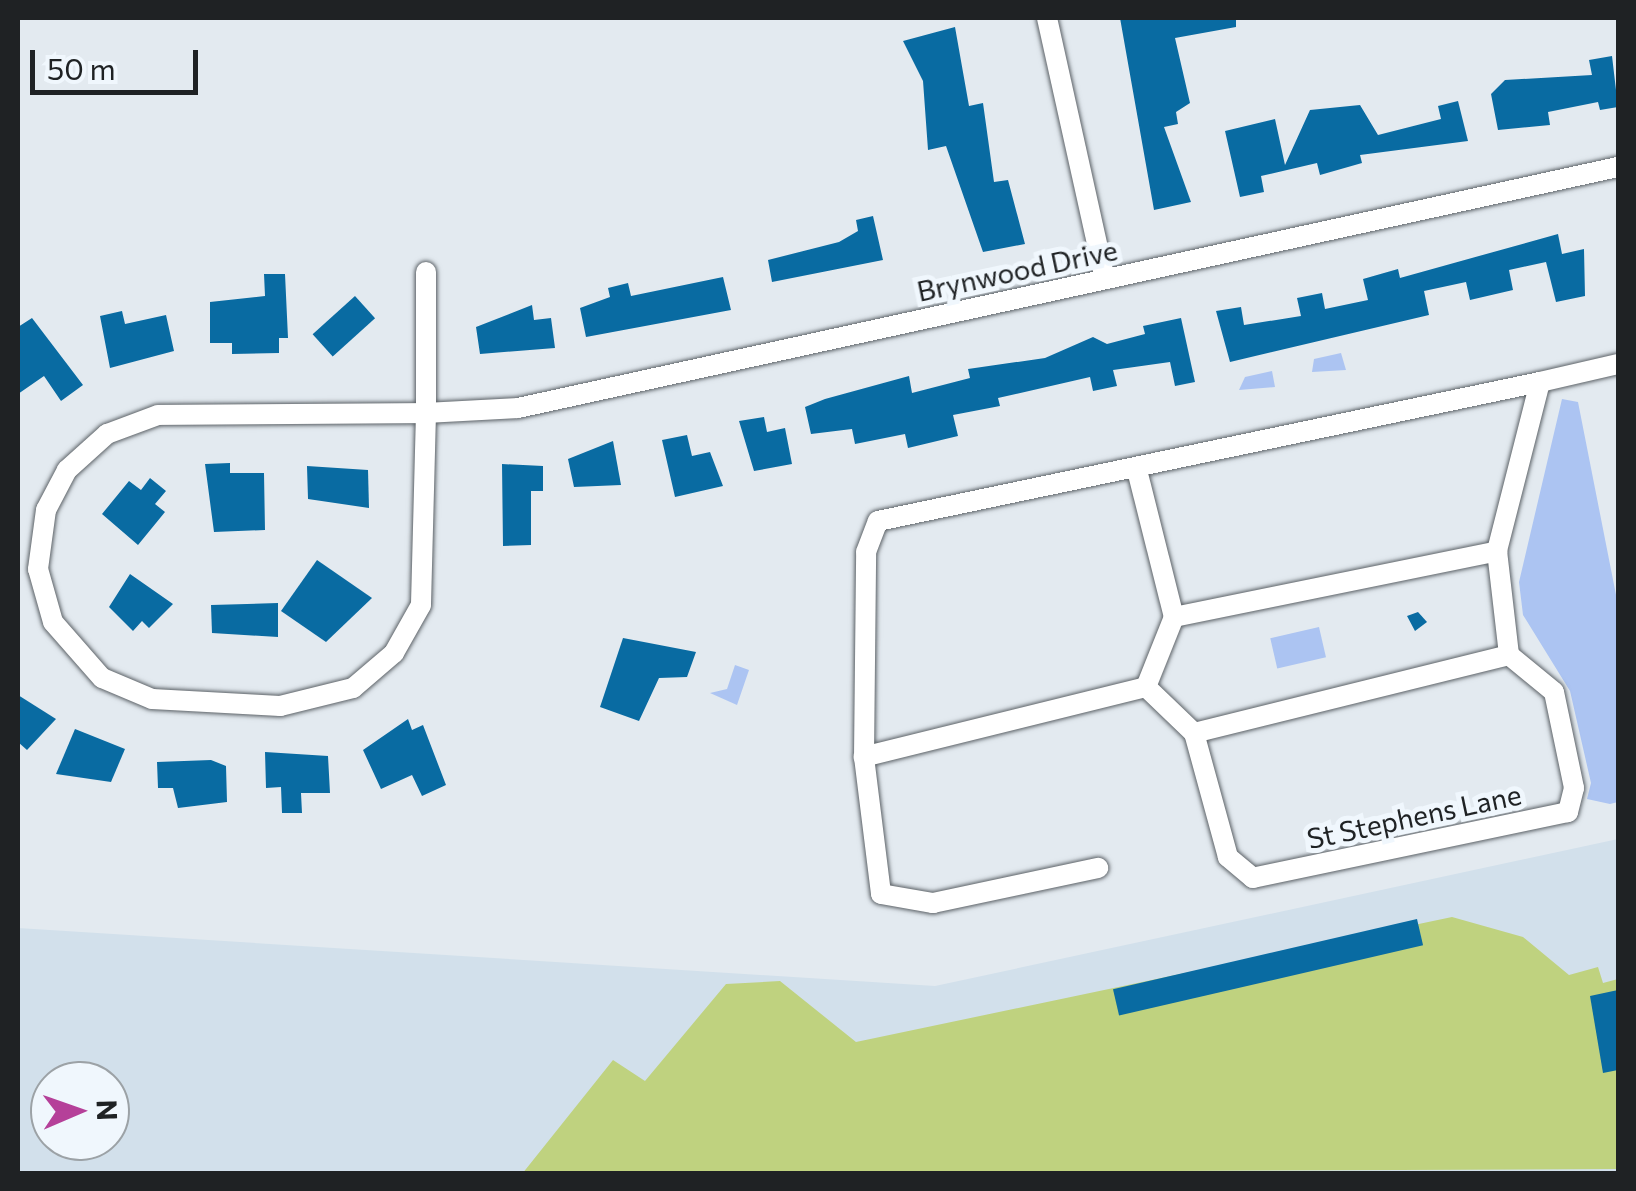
<!DOCTYPE html>
<html>
<head>
<meta charset="utf-8">
<style>
  body { margin:0 }
  #map { position:relative; width:1636px; height:1191px; overflow:hidden; background:#e3eaf0; font-family:Commissioner,sans-serif }
  div>[style] { position:absolute }
  .built>* { inset:0; background:#d2e0eb }
  .green>* { inset:0; background:#bfd27f }
  .water>* { inset:0; background:#acc4f2; transform-origin:0 0 }
  .building>* { inset:0; background:#096ba2; transform-origin:0 0 }
  .roads { filter:drop-shadow(0 0 2px #5c6267) drop-shadow(0 0 2px #5c6267) }
  .minor>* { height:20px; margin:-10px; padding:0 10px; transform-origin:10px; border-radius:10px; background:#fff }
  span { translate:-50% -50%; white-space:nowrap; text-align:center; line-height:1.15; -webkit-text-stroke:10px #f0f7fd; paint-order:stroke }
  .street-label { font-size:28px; color:#1f2224 }
  .frame { position:absolute; inset:0; border:20px solid #1f2224; pointer-events:none }
  .north { position:absolute; left:30px; top:1061px; width:100px; height:100px; box-sizing:border-box; background:#f0f7fd; border:2px solid #9ca2a6; border-radius:50%; rotate:88deg; font-size:28px; font-weight:700; line-height:40px; text-align:center; color:#1f2224 }
  .north::after { content:''; display:block; margin:auto; width:35px; height:45px; background:#b54099; clip-path:polygon(50% 0,100% 100%,50% 72%,0 100%) }
  .scale { position:absolute; left:30px; top:50px; width:168px; height:45px; box-sizing:border-box; border:5px solid #1f2224; border-top:0; padding-left:12px; font-size:30px; line-height:35px; white-space:nowrap; color:#1f2224; -webkit-text-stroke:8px #f0f7fd; paint-order:stroke }
</style>
</head>
<body>
<div id="map">
  <div class="built">
    <i style="clip-path:polygon(evenodd,1618px 839px,1618px 1173px,18px 1173px,18px 928px,935px 986px,1618px 839px,50px 1081px,110px 1081px,110px 1141px,50px 1141px,50px 1081px)"></i>
  </div>
  <div class="green">
    <i style="clip-path:polygon(1452px 917px,1523px 937px,1569px 975px,1598px 967px,1603px 983px,1618px 979px,1618px 1169px,522px 1174px,613px 1060px,645px 1081px,726px 984px,780px 981px,856px 1042px)"></i>
  </div>
  <div class="water">
    <i style="clip-path:polygon(1341px 353px,1346px 370px,1312px 372px,1314px 359px)"></i>
    <i style="clip-path:polygon(1272px 371px,1275px 387px,1239px 390px,1245px 377px)"></i>
    <i style="clip-path:polygon(1562px 399px,1578px 402px,1618px 605px,1618px 802px,1610px 804px,1587px 799px,1591px 783px,1570px 691px,1523px 615px,1519px 582px)"></i>
    <i style="left:1319px;top:627px;width:31px;height:50px;rotate:77deg"></i>
    <i style="clip-path:polygon(735px 665px,749px 670px,737px 705px,710px 693px,727px 689px)"></i>
  </div>
  <div class="building">
    <i style="clip-path:polygon(1120px 18px,1236px 18px,1236px 27px,1175px 38px,1190px 103px,1176px 112px,1178px 124px,1164px 127px,1191px 202px,1154px 210px)"></i>
    <i style="clip-path:polygon(955px 27px,969px 106px,983px 103px,994px 182px,1008px 180px,1025px 244px,983px 252px,946px 146px,928px 150px,923px 81px,903px 41px)"></i>
    <i style="clip-path:polygon(1612px 56px,1618px 107px,1600px 110px,1598px 102px,1548px 112px,1550px 125px,1498px 130px,1491px 94px,1505px 80px,1592px 75px,1589px 60px)"></i>
    <i style="clip-path:polygon(1458px 101px,1468px 141px,1360px 155px,1362px 163px,1320px 175px,1317px 163px,1261px 176px,1264px 192px,1240px 197px,1225px 131px,1275px 119px,1285px 165px,1310px 110px,1360px 105px,1378px 135px,1441px 119px,1438px 106px)"></i>
    <i style="clip-path:polygon(873px 216px,883px 260px,772px 282px,768px 260px,839px 242px,858px 231px,856px 220px)"></i>
    <i style="clip-path:polygon(1558px 234px,1562px 254px,1584px 249px,1585px 296px,1556px 302px,1546px 262px,1509px 270px,1513px 290px,1470px 300px,1466px 282px,1424px 291px,1429px 315px,1230px 362px,1216px 311px,1241px 307px,1244px 325px,1301px 316px,1297px 298px,1322px 293px,1325px 309px,1368px 300px,1363px 279px,1398px 269px,1400px 278px)"></i>
    <i style="clip-path:polygon(264px 274px,285px 274px,288px 338px,279px 338px,279px 353px,232px 354px,232px 343px,210px 343px,210px 302px,265px 296px)"></i>
    <i style="clip-path:polygon(723px 277px,731px 310px,586px 337px,580px 308px,610px 297px,608px 288px,628px 283px,631px 296px)"></i>
    <i style="left:355px;top:296px;width:30px;height:57px;rotate:48deg"></i>
    <i style="clip-path:polygon(532px 305px,534px 320px,551px 318px,555px 348px,480px 354px,476px 327px)"></i>
    <i style="clip-path:polygon(122px 311px,125px 324px,166px 315px,174px 351px,110px 368px,100px 316px)"></i>
    <i style="clip-path:polygon(32px 318px,83px 385px,61px 401px,44px 376px,18px 394px,18px 327px)"></i>
    <i style="clip-path:polygon(1181px 318px,1195px 382px,1175px 386px,1170px 362px,1113px 370px,1117px 386px,1093px 391px,1090px 377px,998px 398px,1000px 406px,953px 415px,958px 436px,908px 448px,905px 434px,855px 444px,852px 429px,811px 434px,805px 407px,825px 399px,909px 376px,912px 393px,970px 378px,968px 369px,1045px 358px,1093px 337px,1107px 344px,1145px 334px,1143px 326px)"></i>
    <i style="clip-path:polygon(764px 417px,767px 432px,785px 428px,792px 464px,754px 471px,739px 421px)"></i>
    <i style="clip-path:polygon(687px 435px,692px 456px,710px 452px,723px 486px,675px 497px,662px 440px)"></i>
    <i style="clip-path:polygon(613px 441px,621px 485px,574px 487px,568px 459px)"></i>
    <i style="clip-path:polygon(230px 463px,230px 473px,264px 473px,265px 530px,214px 532px,205px 464px)"></i>
    <i style="clip-path:polygon(502px 464px,543px 466px,543px 491px,531px 491px,531px 545px,503px 546px)"></i>
    <i style="clip-path:polygon(307px 466px,368px 470px,369px 508px,308px 499px)"></i>
    <i style="clip-path:polygon(150px 478px,166px 491px,155px 504px,165px 512px,138px 545px,102px 514px,129px 481px,141px 490px)"></i>
    <i style="clip-path:polygon(317px 560px,372px 598px,326px 642px,281px 611px)"></i>
    <i style="clip-path:polygon(130px 574px,173px 604px,149px 628px,142px 621px,133px 631px,109px 607px)"></i>
    <i style="clip-path:polygon(278px 603px,278px 637px,212px 633px,211px 605px)"></i>
    <i style="clip-path:polygon(1418px 612px,1427px 622px,1415px 631px,1407px 616px)"></i>
    <i style="clip-path:polygon(623px 638px,696px 652px,687px 677px,659px 678px,639px 721px,600px 707px)"></i>
    <i style="clip-path:polygon(18px 695px,56px 719px,27px 750px,18px 742px)"></i>
    <i style="clip-path:polygon(408px 719px,412px 730px,423px 725px,446px 785px,422px 796px,412px 775px,381px 789px,363px 750px)"></i>
    <i style="clip-path:polygon(75px 729px,125px 749px,111px 782px,56px 774px)"></i>
    <i style="clip-path:polygon(265px 752px,328px 756px,330px 793px,301px 793px,302px 813px,282px 813px,281px 787px,266px 788px)"></i>
    <i style="clip-path:polygon(211px 760px,226px 766px,227px 802px,178px 808px,173px 788px,158px 788px,157px 762px)"></i>
    <i style="left:1417px;top:919px;width:27px;height:312px;rotate:77deg"></i>
    <i style="clip-path:polygon(1618px 990px,1618px 1070px,1603px 1073px,1590px 996px)"></i>
  </div>
  <div class="roads">
    <div class="minor">
      <i style="left:1047px;top:18px;width:267px;rotate:77.5deg"></i>
      <i style="left:426px;top:272px;width:141px;rotate:90deg"></i>
      <i style="left:426px;top:413px;width:92px;rotate:-3.1deg"></i>
      <i style="left:518px;top:408px;width:1126px;rotate:-12.36deg"></i>
      <i style="left:1540px;top:382px;width:174px;rotate:104.3deg"></i>
      <i style="left:1497px;top:551px;width:105px;rotate:83.4deg"></i>
      <i style="left:1509px;top:655px;width:58px;rotate:39.4deg"></i>
      <i style="left:1554px;top:692px;width:98px;rotate:78.2deg"></i>
      <i style="left:1574px;top:788px;width:25px;rotate:104deg"></i>
      <i style="left:1568px;top:812px;width:322px;rotate:168.2deg"></i>
      <i style="left:1253px;top:878px;width:33px;rotate:-140deg"></i>
      <i style="left:1228px;top:857px;width:129px;rotate:-105.3deg"></i>
      <i style="left:1194px;top:733px;width:66px;rotate:-136.2deg"></i>
      <i style="left:1146px;top:687px;width:291px;rotate:166.1deg"></i>
      <i style="left:864px;top:757px;width:205px;rotate:-89.4deg"></i>
      <i style="left:866px;top:552px;width:33px;rotate:-69deg"></i>
      <i style="left:878px;top:521px;width:676px;rotate:-11.86deg"></i>
      <i style="left:1540px;top:382px;width:80px;rotate:-13deg"></i>
      <i style="left:426px;top:413px;width:192px;rotate:91.5deg"></i>
      <i style="left:421px;top:605px;width:55px;rotate:119.4deg"></i>
      <i style="left:394px;top:653px;width:54px;rotate:139.5deg"></i>
      <i style="left:353px;top:688px;width:75px;rotate:166.1deg"></i>
      <i style="left:280px;top:706px;width:128px;rotate:-176.9deg"></i>
      <i style="left:152px;top:699px;width:54px;rotate:-157.2deg"></i>
      <i style="left:102px;top:678px;width:74px;rotate:-131.2deg"></i>
      <i style="left:53px;top:622px;width:55px;rotate:-105.8deg"></i>
      <i style="left:38px;top:569px;width:60px;rotate:-82.3deg"></i>
      <i style="left:46px;top:510px;width:45px;rotate:-62.3deg"></i>
      <i style="left:67px;top:470px;width:54px;rotate:-42deg"></i>
      <i style="left:107px;top:434px;width:54px;rotate:-20.4deg"></i>
      <i style="left:158px;top:415px;width:268px;rotate:-0.4deg"></i>
      <i style="left:1137px;top:470px;width:152px;rotate:75.9deg"></i>
      <i style="left:1174px;top:617px;width:330px;rotate:-11.5deg"></i>
      <i style="left:1146px;top:687px;width:75px;rotate:-68.2deg"></i>
      <i style="left:1194px;top:733px;width:325px;rotate:-13.9deg"></i>
      <i style="left:864px;top:757px;width:138px;rotate:82.9deg"></i>
      <i style="left:881px;top:894px;width:53px;rotate:9.8deg"></i>
      <i style="left:933px;top:903px;width:169px;rotate:-12deg"></i>
    </div>
  </div>
  <div class="street-label">
    <span style="left:1017px;top:270px;rotate:-12deg">Brynwood Drive</span>
    <span style="left:1414px;top:816px;rotate:-12deg">St Stephens Lane</span>
  </div>
  <div class="frame"></div>
  <div class="north">N</div>
  <div class="scale">50 m</div>
</div>
</body>
</html>
